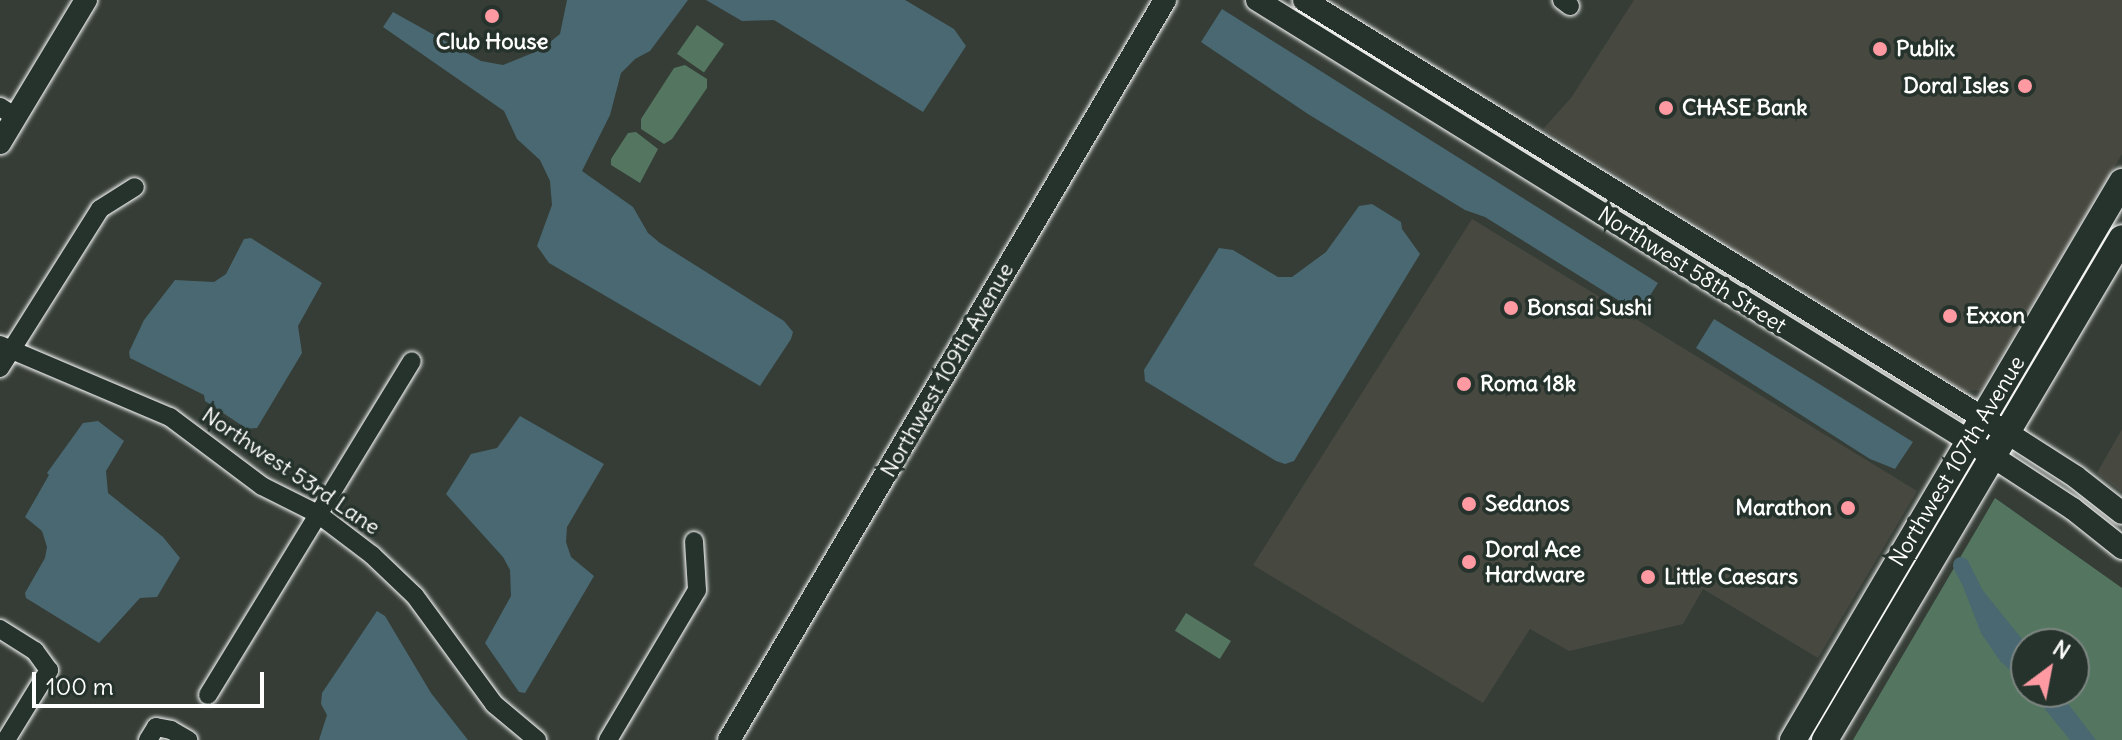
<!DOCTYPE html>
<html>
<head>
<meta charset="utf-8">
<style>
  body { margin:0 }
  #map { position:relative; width:2122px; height:740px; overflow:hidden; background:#353d36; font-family:Delius,sans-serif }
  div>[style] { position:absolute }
  .built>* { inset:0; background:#474940 }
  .green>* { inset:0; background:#547660; transform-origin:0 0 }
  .water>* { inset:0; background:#4a6871 }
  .canal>* { height:16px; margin:-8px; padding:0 8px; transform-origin:8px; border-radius:8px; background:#4a6871 }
  .roads { filter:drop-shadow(0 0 2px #fff) drop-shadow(0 0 2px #fff) }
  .minor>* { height:18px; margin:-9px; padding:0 9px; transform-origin:9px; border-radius:9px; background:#26332d }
  .tertiary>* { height:22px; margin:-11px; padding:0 11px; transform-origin:11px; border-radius:11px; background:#26332d }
  .secondary>* { height:26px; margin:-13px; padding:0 13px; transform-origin:13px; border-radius:13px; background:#26332d }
  .dots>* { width:22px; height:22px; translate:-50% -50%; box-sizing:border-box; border:4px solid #26332d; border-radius:50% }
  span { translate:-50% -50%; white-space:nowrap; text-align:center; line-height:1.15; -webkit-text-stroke:7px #26332d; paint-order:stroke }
  .poi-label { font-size:22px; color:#fff; font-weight:700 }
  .left { translate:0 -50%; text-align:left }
  .right { translate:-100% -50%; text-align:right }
  .street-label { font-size:22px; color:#fff }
  .north { position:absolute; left:2010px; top:628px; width:80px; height:80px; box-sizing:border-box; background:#26332d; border:2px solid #7d8581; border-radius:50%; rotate:32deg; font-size:22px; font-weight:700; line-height:32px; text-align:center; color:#fff }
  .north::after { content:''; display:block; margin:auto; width:28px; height:36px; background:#ff9aa2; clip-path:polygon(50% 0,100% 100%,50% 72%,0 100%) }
  .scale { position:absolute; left:32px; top:672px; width:232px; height:36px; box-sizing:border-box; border:4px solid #fff; border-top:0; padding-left:10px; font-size:24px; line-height:28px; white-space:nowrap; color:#fff; -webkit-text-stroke:6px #26332d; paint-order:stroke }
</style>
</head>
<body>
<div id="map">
  <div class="built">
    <i style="clip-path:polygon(1634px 0,2122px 0,2122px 154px,1981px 390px,1964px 391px,1543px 129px,1571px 98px)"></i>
    <i style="clip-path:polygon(1472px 219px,1917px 491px,1818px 658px,1703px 589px,1683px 624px,1569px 651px,1530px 629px,1483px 703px,1253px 565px)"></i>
    <i style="clip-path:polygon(2122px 429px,2122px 492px,2097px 473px)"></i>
  </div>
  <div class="green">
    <i style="left:697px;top:25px;width:33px;height:35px;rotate:35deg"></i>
    <i style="clip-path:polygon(685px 65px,707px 79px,707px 88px,672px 139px,664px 144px,641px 129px,641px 119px,674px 68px)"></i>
    <i style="clip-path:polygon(636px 132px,658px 149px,640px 183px,611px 165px,611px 159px,628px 133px)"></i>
    <i style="clip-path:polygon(evenodd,1995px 498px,2122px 588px,2122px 740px,1853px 740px,1995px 498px,2026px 644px,2074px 644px,2074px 692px,2026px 692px,2026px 644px)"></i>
    <i style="left:1186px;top:613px;width:53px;height:21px;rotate:32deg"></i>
  </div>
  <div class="water">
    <i style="clip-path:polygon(567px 0,688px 0,650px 51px,635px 59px,621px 73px,610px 115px,582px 171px,633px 207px,648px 233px,660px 243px,784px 321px,793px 332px,791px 339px,760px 386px,549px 263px,537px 246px,552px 205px,550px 181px,540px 160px,517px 139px,504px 111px,383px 27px,393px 12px,481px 61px,503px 65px,540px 50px,560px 34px)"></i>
    <i style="clip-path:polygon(706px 0,905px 0,954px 29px,966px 46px,923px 112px,774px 20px,742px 21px)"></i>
    <i style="clip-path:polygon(1222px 9px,1658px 283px,1639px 313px,1485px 217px,1465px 210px,1308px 114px,1201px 42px)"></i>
    <i style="clip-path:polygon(1372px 204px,1401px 222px,1402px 229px,1420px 254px,1294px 461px,1285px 464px,1276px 461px,1145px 381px,1144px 370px,1219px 248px,1233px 250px,1278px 277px,1292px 277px,1326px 252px,1359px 206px)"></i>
    <i style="clip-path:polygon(251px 238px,322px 283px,298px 326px,302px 353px,257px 428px,247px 429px,205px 401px,204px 395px,130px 358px,129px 352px,144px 320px,175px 280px,214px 282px,226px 274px,244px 239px)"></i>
    <i style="clip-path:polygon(1714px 319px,1913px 442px,1895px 469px,1870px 459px,1696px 348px)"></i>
    <i style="clip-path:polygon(520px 416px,604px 464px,567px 527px,566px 542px,571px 557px,594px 576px,525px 693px,519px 692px,485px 643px,511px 596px,510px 570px,503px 557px,446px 494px,471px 454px,497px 448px)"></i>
    <i style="clip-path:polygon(98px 421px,124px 441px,106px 471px,108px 493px,163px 537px,180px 558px,157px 597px,140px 598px,99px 643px,26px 598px,25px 593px,45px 558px,47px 547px,42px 531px,25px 517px,49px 475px,47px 473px,83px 423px)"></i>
    <i style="clip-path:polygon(1968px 572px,2026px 644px,2026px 685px,2000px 661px,1981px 633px,1964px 589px,1962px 576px)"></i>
    <i style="clip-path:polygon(377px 611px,385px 616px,431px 693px,468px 740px,319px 740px,327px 715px,321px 704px,322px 693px)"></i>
    <i style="clip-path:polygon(2031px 692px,2059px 692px,2096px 740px,2070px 740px)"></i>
  </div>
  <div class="canal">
    <i style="left:1961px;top:565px;width:30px;rotate:63deg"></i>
  </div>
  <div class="roads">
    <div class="minor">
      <i style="left:1562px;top:0;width:10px;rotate:37deg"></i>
      <i style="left:0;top:107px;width:19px;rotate:32deg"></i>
      <i style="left:0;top:345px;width:185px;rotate:23deg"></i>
      <i style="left:170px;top:417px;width:115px;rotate:36.9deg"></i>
      <i style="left:262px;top:486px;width:63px;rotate:26.6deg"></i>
      <i style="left:318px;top:514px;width:68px;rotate:37.2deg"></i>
      <i style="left:372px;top:555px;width:59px;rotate:43.6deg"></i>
      <i style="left:415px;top:596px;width:134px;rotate:53.8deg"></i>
      <i style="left:494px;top:704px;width:56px;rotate:39.9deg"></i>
      <i style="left:0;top:368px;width:188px;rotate:-57.8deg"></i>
      <i style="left:100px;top:209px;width:41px;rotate:-32.2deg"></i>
      <i style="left:0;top:629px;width:41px;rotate:32.2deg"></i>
      <i style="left:35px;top:651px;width:24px;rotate:54deg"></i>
      <i style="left:49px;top:670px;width:82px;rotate:121.6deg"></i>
      <i style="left:208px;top:695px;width:391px;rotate:-58.6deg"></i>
      <i style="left:148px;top:740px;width:15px;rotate:-58deg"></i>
      <i style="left:156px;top:727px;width:15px;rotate:11deg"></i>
      <i style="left:171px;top:730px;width:20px;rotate:30deg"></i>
      <i style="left:608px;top:740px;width:174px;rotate:-59.3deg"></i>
      <i style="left:697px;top:590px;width:49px;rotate:-93.5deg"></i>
    </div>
    <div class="tertiary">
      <i style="left:1257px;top:0;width:838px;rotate:31.77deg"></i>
      <i style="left:1969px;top:441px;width:124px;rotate:33.2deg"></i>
      <i style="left:2073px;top:509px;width:63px;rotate:38.5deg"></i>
      <i style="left:1304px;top:0;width:824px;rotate:31.61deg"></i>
      <i style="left:2006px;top:432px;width:83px;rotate:32.7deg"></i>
      <i style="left:2076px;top:477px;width:58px;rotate:38deg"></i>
      <i style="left:0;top:143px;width:167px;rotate:-59deg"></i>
      <i style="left:729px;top:740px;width:859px;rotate:-59.49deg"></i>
    </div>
    <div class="secondary">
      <i style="left:1793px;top:740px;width:648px;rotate:-59.48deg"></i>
      <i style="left:1825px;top:740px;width:583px;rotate:-59.39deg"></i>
    </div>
  </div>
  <div class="dots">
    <i style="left:492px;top:16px;background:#ff9aa2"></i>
    <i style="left:1880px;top:49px;background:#ff9aa2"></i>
    <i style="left:2025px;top:86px;background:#ff9aa2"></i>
    <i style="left:1666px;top:108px;background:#ff9aa2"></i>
    <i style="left:1511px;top:308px;background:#ff9aa2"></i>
    <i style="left:1950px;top:316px;background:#ff9aa2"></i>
    <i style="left:1464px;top:384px;background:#ff9aa2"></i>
    <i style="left:1469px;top:504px;background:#ff9aa2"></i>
    <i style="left:1848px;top:508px;background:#ff9aa2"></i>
    <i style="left:1469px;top:562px;background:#ff9aa2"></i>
    <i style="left:1648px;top:577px;background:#ff9aa2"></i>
  </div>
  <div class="poi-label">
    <span style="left:492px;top:42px">Club House</span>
    <span class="left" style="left:1896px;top:49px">Publix</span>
    <span class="right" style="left:2009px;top:86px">Doral Isles</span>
    <span class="left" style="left:1682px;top:108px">CHASE Bank</span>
    <span class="left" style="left:1527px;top:308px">Bonsai Sushi</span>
    <span class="left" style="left:1966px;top:316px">Exxon</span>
    <span class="left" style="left:1480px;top:384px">Roma 18k</span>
    <span class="left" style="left:1485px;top:504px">Sedanos</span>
    <span class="right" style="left:1832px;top:508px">Marathon</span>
    <span class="left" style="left:1485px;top:562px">Doral Ace<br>Hardware</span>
    <span class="left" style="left:1664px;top:577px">Little Caesars</span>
  </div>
  <div class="street-label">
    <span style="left:1692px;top:270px;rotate:32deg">Northwest 58th Street</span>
    <span style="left:947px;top:370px;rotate:-60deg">Northwest 109th Avenue</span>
    <span style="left:1957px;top:461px;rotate:-59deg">Northwest 107th Avenue</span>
    <span style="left:291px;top:471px;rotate:34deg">Northwest 53rd Lane</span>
  </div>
  <div class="north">N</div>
  <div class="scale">100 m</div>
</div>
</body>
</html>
